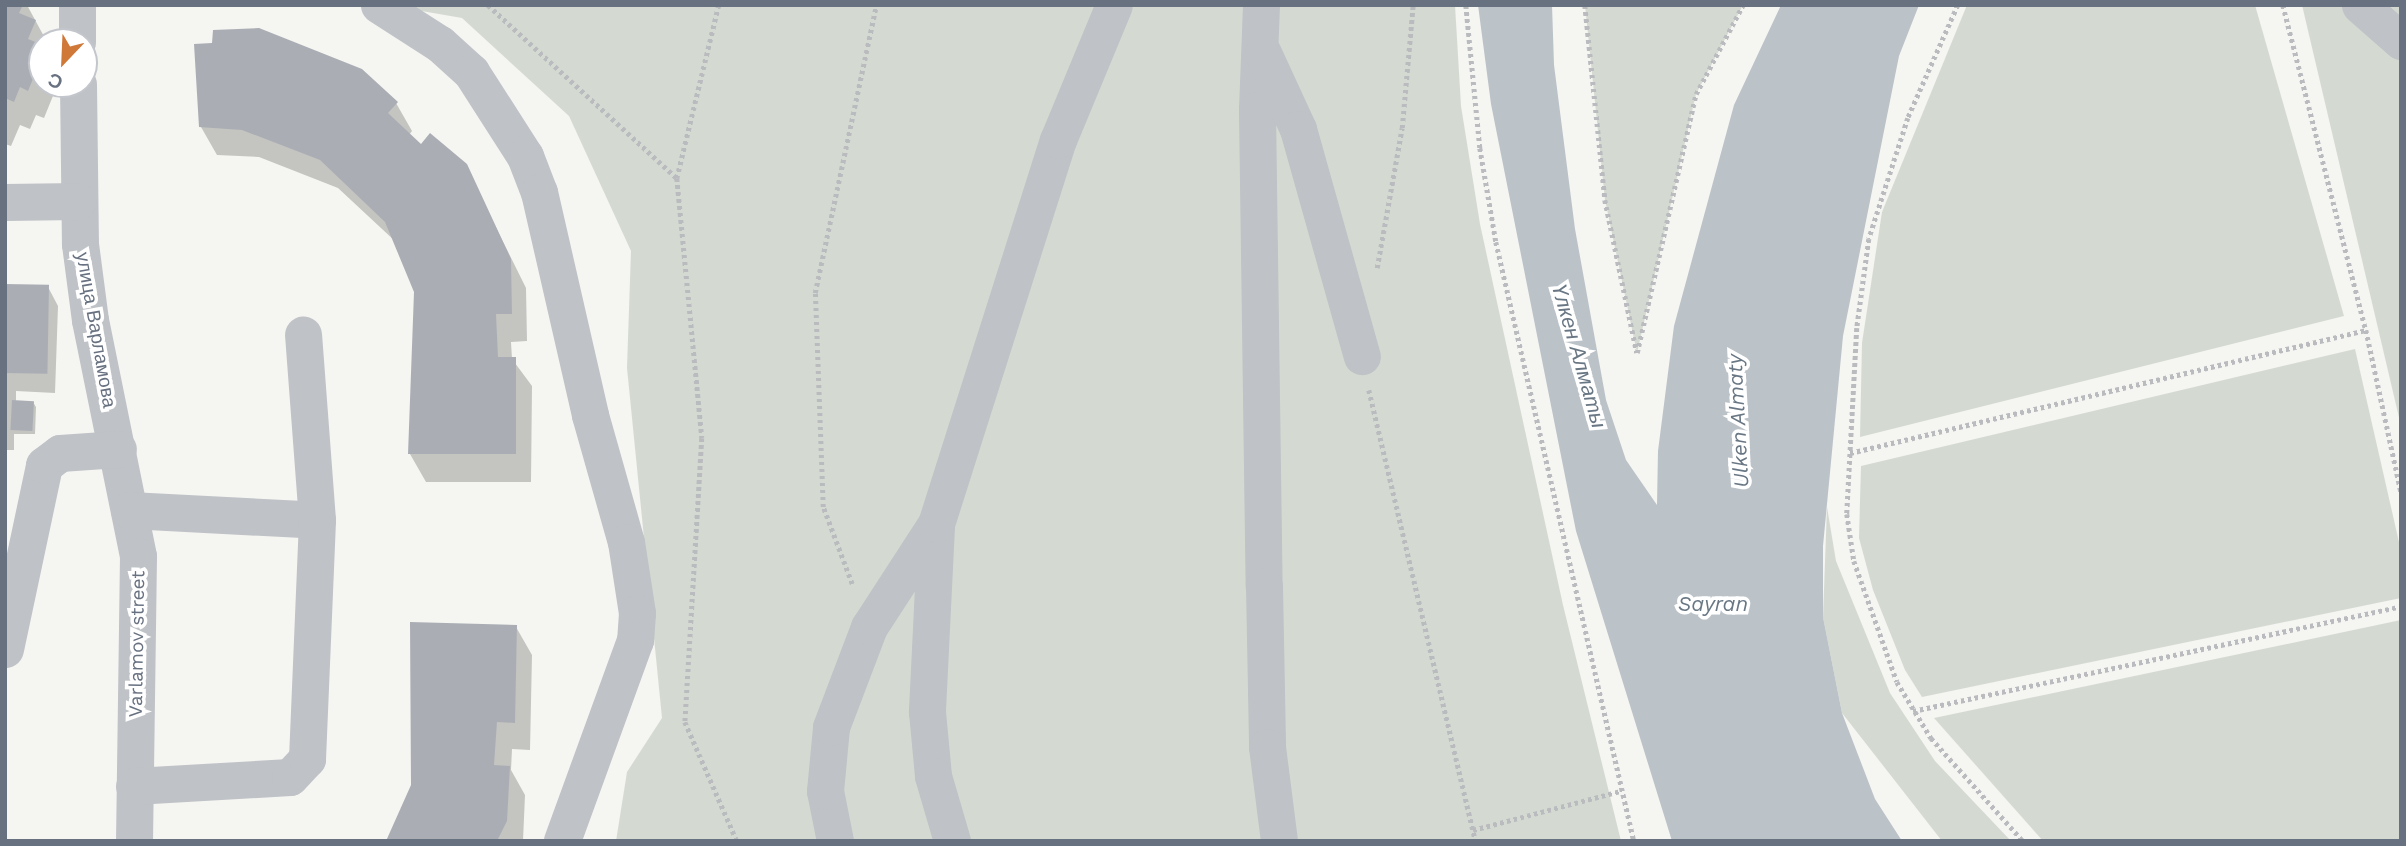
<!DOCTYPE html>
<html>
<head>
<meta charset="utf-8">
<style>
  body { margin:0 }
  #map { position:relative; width:2406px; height:846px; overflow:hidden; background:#f5f5f2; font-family:"Work Sans",sans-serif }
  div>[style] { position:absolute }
  .green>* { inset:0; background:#d4dad2 }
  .water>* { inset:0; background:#bbc2c8 }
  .shadow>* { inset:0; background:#0003 }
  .building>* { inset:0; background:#aaaeb4; transform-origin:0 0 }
  .path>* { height:4.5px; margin-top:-2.25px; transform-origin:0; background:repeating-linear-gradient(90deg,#b9bbbe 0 3.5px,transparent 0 7px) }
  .minor>* { height:37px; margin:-18.5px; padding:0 18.5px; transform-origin:18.5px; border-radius:18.5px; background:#bfc2c6 }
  span { translate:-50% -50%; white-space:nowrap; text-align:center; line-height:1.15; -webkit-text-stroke:7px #fff; paint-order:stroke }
  .street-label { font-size:19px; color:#687180 }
  .water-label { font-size:21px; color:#697784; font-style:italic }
  .frame { position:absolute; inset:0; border:7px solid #687180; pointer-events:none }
  .north { position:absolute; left:28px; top:28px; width:70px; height:70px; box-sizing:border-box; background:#fff; border:2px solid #c3c6cc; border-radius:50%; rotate:203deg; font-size:19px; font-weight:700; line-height:28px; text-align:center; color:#687180 }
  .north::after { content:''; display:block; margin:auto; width:24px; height:32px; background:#cf7838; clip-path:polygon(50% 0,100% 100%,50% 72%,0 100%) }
</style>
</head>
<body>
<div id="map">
  <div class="green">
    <i style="clip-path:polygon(387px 5px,1455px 5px,1461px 106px,1480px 224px,1563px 605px,1621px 841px,616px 841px,627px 772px,662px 718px,627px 368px,631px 251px,569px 116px,462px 18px)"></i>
    <i style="clip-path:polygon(1585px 5px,1743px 5px,1696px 94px,1637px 353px,1605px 200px)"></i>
    <i style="clip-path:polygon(1967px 5px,2255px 5px,2344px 316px,1860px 437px,1862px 343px,1882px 212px)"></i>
    <i style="clip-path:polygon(2302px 5px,2401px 5px,2401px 426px)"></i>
    <i style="clip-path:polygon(2355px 349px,2401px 551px,2401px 598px,1922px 697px,1905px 670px,1873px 590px,1859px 538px,1861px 466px)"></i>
    <i style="clip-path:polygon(1827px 507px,1836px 561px,1890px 693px,1935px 761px,2011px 841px,1942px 841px,1842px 713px,1823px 617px)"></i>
    <i style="clip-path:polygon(2401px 620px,2401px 841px,2043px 841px,1934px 718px)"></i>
  </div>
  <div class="water">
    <i style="clip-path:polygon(1478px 5px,1552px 5px,1554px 65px,1575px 229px,1606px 400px,1626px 460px,1657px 505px,1658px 451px,1674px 326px,1734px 105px,1781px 5px,1919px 5px,1899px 56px,1843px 336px,1823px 546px,1823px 617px,1842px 713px,1875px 799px,1902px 841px,1672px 841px,1576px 531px,1491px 104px)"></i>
  </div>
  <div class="shadow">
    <i style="clip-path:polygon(5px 5px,27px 5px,47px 42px,42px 42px,42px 84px,51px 84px,55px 91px,44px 118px,36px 115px,30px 129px,20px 125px,11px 146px,5px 144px)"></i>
    <i style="clip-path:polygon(396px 103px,412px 131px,409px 135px,421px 146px,465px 165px,526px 288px,527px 341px,511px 342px,512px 359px,532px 386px,531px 482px,426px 482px,410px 454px,416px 291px,396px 242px,338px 188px,259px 157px,217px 155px,201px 127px)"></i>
    <i style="clip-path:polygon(5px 285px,48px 287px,58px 306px,55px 393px,16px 391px,16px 402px,33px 402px,36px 407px,35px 434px,14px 434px,14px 450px,5px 450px)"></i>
    <i style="clip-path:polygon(516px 627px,532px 655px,530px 750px,512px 749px,511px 770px,525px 795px,523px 841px,388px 841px)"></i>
  </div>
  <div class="building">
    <i style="clip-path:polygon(5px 5px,23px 5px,19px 13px,36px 20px,28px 39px,38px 43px,32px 58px,40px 62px,28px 91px,20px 87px,14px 102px,5px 98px)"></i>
    <i style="clip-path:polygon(259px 28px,362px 69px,398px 102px,388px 113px,421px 144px,430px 133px,467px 164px,511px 259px,512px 314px,496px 314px,498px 357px,516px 357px,516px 454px,408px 454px,414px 292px,385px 222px,320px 160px,242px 130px,199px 127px,194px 44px,212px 43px,213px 30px)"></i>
    <i style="left:5px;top:284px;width:44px;height:89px;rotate:1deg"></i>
    <i style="left:12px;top:400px;width:22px;height:30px;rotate:3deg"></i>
    <i style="clip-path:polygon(410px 622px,517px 625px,515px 723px,497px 722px,494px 765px,510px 766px,507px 821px,497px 841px,386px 841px,411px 785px)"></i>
  </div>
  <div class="path">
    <i style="left:488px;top:5px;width:256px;rotate:42.5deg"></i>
    <i style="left:719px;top:5px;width:178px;rotate:103.6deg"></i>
    <i style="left:677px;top:178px;width:261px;rotate:84.5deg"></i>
    <i style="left:702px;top:438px;width:285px;rotate:93.4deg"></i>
    <i style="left:685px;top:722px;width:130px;rotate:66.4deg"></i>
    <i style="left:1466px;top:5px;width:144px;rotate:84.4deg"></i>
    <i style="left:1480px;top:148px;width:95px;rotate:80.3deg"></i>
    <i style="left:1496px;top:242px;width:615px;rotate:77.03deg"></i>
    <i style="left:1585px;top:5px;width:196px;rotate:84.1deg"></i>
    <i style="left:1605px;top:200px;width:156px;rotate:78.2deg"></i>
    <i style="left:1637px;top:353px;width:266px;rotate:-77.2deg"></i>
    <i style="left:1696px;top:94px;width:101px;rotate:-62.2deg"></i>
    <i style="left:1958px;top:5px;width:124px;rotate:113.9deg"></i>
    <i style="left:1908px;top:118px;width:127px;rotate:107.9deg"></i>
    <i style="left:1869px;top:239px;width:90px;rotate:97.7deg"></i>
    <i style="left:1857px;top:328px;width:186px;rotate:93.1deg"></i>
    <i style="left:1847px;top:514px;width:48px;rotate:81.5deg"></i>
    <i style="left:1854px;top:561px;width:128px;rotate:70.4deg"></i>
    <i style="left:1897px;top:682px;width:66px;rotate:58.7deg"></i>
    <i style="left:1931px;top:738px;width:138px;rotate:48.2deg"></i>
    <i style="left:2283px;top:5px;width:335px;rotate:75.7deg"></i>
    <i style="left:2366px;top:330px;width:166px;rotate:77.8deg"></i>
    <i style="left:1377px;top:268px;width:142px;rotate:-79.9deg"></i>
    <i style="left:1402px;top:128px;width:123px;rotate:-84.9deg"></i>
    <i style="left:1369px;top:390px;width:464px;rotate:76.7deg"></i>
    <i style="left:1850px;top:453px;width:530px;rotate:-13.41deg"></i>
    <i style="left:852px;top:584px;width:82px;rotate:-110.6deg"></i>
    <i style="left:823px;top:507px;width:214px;rotate:-92.1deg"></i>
    <i style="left:815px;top:293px;width:294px;rotate:-78deg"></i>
    <i style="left:1913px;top:711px;width:499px;rotate:-12.1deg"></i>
    <i style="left:1473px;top:830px;width:153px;rotate:-14.8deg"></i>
  </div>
  <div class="minor">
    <i style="left:77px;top:5px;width:37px;rotate:90deg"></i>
    <i style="left:379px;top:5px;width:72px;rotate:32.6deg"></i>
    <i style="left:440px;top:44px;width:42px;rotate:42.1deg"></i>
    <i style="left:471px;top:72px;width:100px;rotate:57.3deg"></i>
    <i style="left:525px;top:156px;width:39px;rotate:69deg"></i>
    <i style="left:539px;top:192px;width:229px;rotate:77.1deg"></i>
    <i style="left:590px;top:415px;width:132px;rotate:74.2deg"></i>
    <i style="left:626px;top:542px;width:72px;rotate:81.2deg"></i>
    <i style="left:637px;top:613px;width:27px;rotate:94deg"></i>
    <i style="left:635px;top:640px;width:214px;rotate:110deg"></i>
    <i style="left:1261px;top:5px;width:105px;rotate:92.2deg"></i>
    <i style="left:1257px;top:110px;width:476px;rotate:89.2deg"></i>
    <i style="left:1264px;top:586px;width:161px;rotate:88.9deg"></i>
    <i style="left:1267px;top:747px;width:95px;rotate:82.7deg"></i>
    <i style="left:2360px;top:5px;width:55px;rotate:41.3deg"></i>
    <i style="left:1263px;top:53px;width:84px;rotate:65.3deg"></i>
    <i style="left:1298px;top:129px;width:236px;rotate:74.3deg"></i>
    <i style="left:78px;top:84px;width:160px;rotate:89.3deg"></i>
    <i style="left:80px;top:244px;width:77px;rotate:82.5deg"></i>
    <i style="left:90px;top:320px;width:241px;rotate:78.5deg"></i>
    <i style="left:138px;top:556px;width:285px;rotate:90.8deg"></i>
    <i style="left:5px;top:202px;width:73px;rotate:-0.8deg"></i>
    <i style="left:129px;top:510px;width:188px;rotate:3deg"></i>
    <i style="left:317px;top:520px;width:186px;rotate:-94.3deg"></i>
    <i style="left:936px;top:526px;width:186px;rotate:92.8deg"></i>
    <i style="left:927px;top:712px;width:64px;rotate:84.6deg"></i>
    <i style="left:933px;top:776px;width:68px;rotate:73.7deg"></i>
    <i style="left:5px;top:649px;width:188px;rotate:-78deg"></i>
    <i style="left:44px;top:465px;width:20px;rotate:-37deg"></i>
    <i style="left:60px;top:453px;width:58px;rotate:-3.9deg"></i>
    <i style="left:134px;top:786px;width:156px;rotate:-3.3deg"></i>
    <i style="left:290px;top:777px;width:25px;rotate:-47deg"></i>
    <i style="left:307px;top:759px;width:239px;rotate:-87.6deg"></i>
    <i style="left:835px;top:841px;width:51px;rotate:-101.3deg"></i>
    <i style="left:825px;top:791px;width:64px;rotate:-84.6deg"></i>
    <i style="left:831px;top:727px;width:107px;rotate:-69.2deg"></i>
    <i style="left:869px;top:627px;width:123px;rotate:-57deg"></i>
    <i style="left:936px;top:524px;width:403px;rotate:-72.4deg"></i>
    <i style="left:1058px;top:140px;width:146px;rotate:-67.5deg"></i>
  </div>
  <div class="street-label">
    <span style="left:96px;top:330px;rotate:80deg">улица Варламова</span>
    <span style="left:137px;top:644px;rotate:-89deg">Varlamov street</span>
  </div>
  <div class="water-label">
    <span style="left:1579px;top:356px;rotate:74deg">Үлкен Алматы</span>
    <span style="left:1738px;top:421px;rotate:-93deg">Ulken Almaty</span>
    <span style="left:1713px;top:604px">Sayran</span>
  </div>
  <div class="frame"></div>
  <div class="north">С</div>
</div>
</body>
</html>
